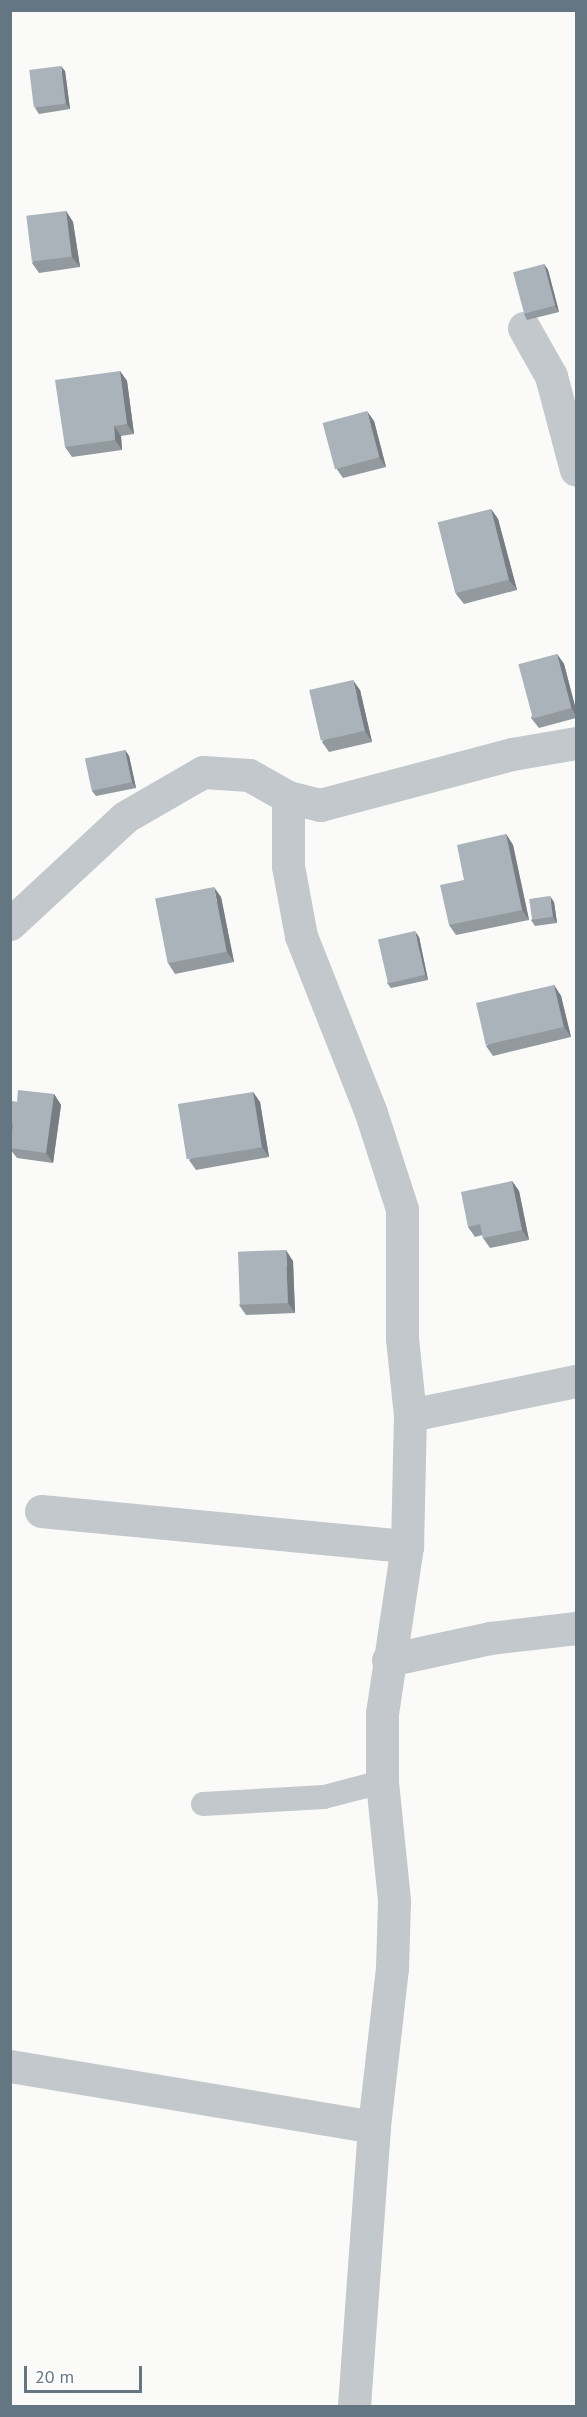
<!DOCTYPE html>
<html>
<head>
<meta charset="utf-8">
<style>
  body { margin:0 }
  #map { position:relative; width:587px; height:2417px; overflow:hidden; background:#fafaf8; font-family:"PT Sans",sans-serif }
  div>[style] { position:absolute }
  .service>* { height:24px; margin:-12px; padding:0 12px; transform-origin:12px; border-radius:12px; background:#c3c8cc }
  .minor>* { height:33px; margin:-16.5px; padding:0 16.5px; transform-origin:16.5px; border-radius:16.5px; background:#c3c8cc }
  .wall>* { inset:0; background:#929a9f }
  .shaded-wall>* { inset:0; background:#777d82 }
  .building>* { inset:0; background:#aab3b9; transform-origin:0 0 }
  span { translate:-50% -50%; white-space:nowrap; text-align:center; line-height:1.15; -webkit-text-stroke:6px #fff; paint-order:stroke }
  .frame { position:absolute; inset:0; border:12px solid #657683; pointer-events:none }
  .scale { position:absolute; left:24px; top:2366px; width:118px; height:27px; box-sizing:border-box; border:3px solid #657683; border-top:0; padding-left:8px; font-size:18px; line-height:21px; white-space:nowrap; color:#657683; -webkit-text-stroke:4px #fff; paint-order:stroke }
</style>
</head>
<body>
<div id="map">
  <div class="service">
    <i style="left:203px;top:1804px;width:121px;rotate:-3.3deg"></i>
    <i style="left:324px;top:1797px;width:60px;rotate:-14.5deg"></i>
  </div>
  <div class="minor">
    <i style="left:524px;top:328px;width:55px;rotate:60.6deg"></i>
    <i style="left:551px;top:376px;width:97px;rotate:75.1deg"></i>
    <i style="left:288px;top:797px;width:69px;rotate:90deg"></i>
    <i style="left:288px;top:866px;width:71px;rotate:79.5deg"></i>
    <i style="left:301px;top:936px;width:190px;rotate:68.4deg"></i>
    <i style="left:371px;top:1113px;width:101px;rotate:72.1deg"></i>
    <i style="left:402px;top:1209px;width:129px;rotate:90deg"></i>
    <i style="left:402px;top:1338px;width:77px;rotate:84.1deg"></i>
    <i style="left:410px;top:1415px;width:131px;rotate:91.3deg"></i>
    <i style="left:407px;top:1546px;width:169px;rotate:98.5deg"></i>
    <i style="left:382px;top:1713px;width:69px;rotate:90deg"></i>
    <i style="left:382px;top:1782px;width:120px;rotate:84.2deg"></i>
    <i style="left:394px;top:1901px;width:67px;rotate:91.7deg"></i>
    <i style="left:392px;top:1968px;width:160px;rotate:96.5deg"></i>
    <i style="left:374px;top:2127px;width:280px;rotate:94.1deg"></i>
    <i style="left:10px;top:924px;width:157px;rotate:-42.9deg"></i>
    <i style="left:125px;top:817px;width:90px;rotate:-30deg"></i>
    <i style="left:203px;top:772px;width:46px;rotate:3.7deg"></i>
    <i style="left:249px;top:775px;width:45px;rotate:29.4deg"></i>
    <i style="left:288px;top:797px;width:33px;rotate:14deg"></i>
    <i style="left:320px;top:805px;width:199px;rotate:-14.9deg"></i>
    <i style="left:512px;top:754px;width:65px;rotate:-9.8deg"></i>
    <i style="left:410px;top:1415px;width:169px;rotate:-11.6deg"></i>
    <i style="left:41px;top:1511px;width:368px;rotate:5.5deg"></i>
    <i style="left:388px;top:1660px;width:104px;rotate:-12.2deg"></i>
    <i style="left:490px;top:1638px;width:87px;rotate:-6.6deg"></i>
    <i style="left:10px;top:2066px;width:369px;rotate:9.5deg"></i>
  </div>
  <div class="wall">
    <i style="clip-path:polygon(65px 71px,70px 109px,39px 114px,35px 108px)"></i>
    <i style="clip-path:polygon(66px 211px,73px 222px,80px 267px,39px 273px,32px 263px)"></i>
    <i style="clip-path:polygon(544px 264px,548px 270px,559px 312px,527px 320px,524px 314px)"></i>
    <i style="clip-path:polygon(120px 371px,127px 381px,134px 434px,121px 436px,122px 450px,72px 457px,65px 447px)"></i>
    <i style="clip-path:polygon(374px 421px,386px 467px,343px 478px,336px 468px)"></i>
    <i style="clip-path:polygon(491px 509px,498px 519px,517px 590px,464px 604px,456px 594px)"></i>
    <i style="clip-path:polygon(557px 654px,564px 664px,576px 710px,576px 718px,539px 728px,531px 718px)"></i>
    <i style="clip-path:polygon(360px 690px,372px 742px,329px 752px,322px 742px)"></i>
    <i style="clip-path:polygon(125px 750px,129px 756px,136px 788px,96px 796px,92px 791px)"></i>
    <i style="clip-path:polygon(506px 834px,513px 845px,529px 920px,456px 935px,449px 925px,464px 880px)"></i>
    <i style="clip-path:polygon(221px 897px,234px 962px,175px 974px,168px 963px)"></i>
    <i style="clip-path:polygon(554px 902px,557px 923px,535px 926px,531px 920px)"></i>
    <i style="clip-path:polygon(419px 937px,428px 980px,391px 988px,387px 983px)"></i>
    <i style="clip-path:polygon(554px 985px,561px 996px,571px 1037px,493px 1056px,486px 1046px)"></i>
    <i style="clip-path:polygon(253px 1092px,260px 1102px,269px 1157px,196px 1170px,189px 1160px)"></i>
    <i style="clip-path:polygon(54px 1094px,61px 1105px,53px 1163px,17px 1158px,10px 1149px,12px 1133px,10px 1133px,10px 1101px,17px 1102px)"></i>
    <i style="clip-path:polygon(512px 1181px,519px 1191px,529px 1240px,490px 1248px,483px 1238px,482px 1235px,475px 1237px,468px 1227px)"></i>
    <i style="clip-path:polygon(293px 1261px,295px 1313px,246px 1315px,239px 1305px)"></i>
  </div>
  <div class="shaded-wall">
    <i style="clip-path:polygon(61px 66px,65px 71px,70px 109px,66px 104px)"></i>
    <i style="clip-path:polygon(66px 211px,73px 222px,80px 267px,72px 257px)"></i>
    <i style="clip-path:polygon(544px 264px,548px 270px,559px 312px,555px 306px)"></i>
    <i style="clip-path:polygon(120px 371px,127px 381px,134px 434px,127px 424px)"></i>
    <i style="clip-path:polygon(367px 411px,374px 421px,386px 467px,379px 457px)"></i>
    <i style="clip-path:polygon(114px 426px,121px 436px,122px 450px,115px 440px)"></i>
    <i style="clip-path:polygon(491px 509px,498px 519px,517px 590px,509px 580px)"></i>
    <i style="clip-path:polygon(557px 654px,564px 664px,576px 710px,576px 715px,571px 708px)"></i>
    <i style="clip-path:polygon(353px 680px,360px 690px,372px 742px,365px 731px)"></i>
    <i style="clip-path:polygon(125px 750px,129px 756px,136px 788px,132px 782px)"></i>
    <i style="clip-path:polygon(506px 834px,513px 845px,529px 920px,522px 910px)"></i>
    <i style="clip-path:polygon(214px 887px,221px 897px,234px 962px,227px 952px)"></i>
    <i style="clip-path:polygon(550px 896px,554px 902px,557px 923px,553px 917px)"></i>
    <i style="clip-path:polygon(415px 931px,419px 937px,428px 980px,425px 975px)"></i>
    <i style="clip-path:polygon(554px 985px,561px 996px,571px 1037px,564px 1027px)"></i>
    <i style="clip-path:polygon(253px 1092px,260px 1102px,269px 1157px,262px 1147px)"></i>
    <i style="clip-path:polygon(54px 1094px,61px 1105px,53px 1163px,46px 1153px)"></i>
    <i style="clip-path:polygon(512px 1181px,519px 1191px,529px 1240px,522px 1230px)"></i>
    <i style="clip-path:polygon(286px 1250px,293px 1261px,295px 1313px,288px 1303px)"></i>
  </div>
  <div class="building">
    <i style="left:61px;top:66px;width:38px;height:32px;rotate:83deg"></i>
    <i style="left:66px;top:211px;width:46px;height:40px;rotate:83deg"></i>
    <i style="left:544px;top:264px;width:43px;height:32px;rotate:75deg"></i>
    <i style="clip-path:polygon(120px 371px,127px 424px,114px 426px,115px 440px,65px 447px,55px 380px)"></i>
    <i style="left:367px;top:411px;width:48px;height:46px;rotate:75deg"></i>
    <i style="left:491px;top:509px;width:73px;height:55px;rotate:76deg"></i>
    <i style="left:557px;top:654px;width:56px;height:40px;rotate:75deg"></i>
    <i style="left:353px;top:680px;width:52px;height:45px;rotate:77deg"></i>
    <i style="left:125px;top:750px;width:33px;height:41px;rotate:78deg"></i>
    <i style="clip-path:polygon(506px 834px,522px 910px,449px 925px,440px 885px,464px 880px,457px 845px)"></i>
    <i style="left:214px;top:887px;width:66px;height:60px;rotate:79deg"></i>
    <i style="left:550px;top:896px;width:21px;height:21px;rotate:82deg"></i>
    <i style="left:415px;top:931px;width:45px;height:38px;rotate:77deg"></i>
    <i style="left:554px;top:985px;width:43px;height:80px;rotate:77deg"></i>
    <i style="clip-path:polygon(18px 1090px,54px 1094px,46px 1153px,10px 1148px,13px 1124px,10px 1123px,10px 1101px,17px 1102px)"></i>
    <i style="left:253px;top:1092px;width:56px;height:76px;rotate:81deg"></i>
    <i style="clip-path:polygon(512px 1181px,522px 1230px,483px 1238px,480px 1224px,468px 1227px,461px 1192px)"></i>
    <i style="left:286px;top:1250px;width:53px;height:48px;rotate:88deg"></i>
  </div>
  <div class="frame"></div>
  <div class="scale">20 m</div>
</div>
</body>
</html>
